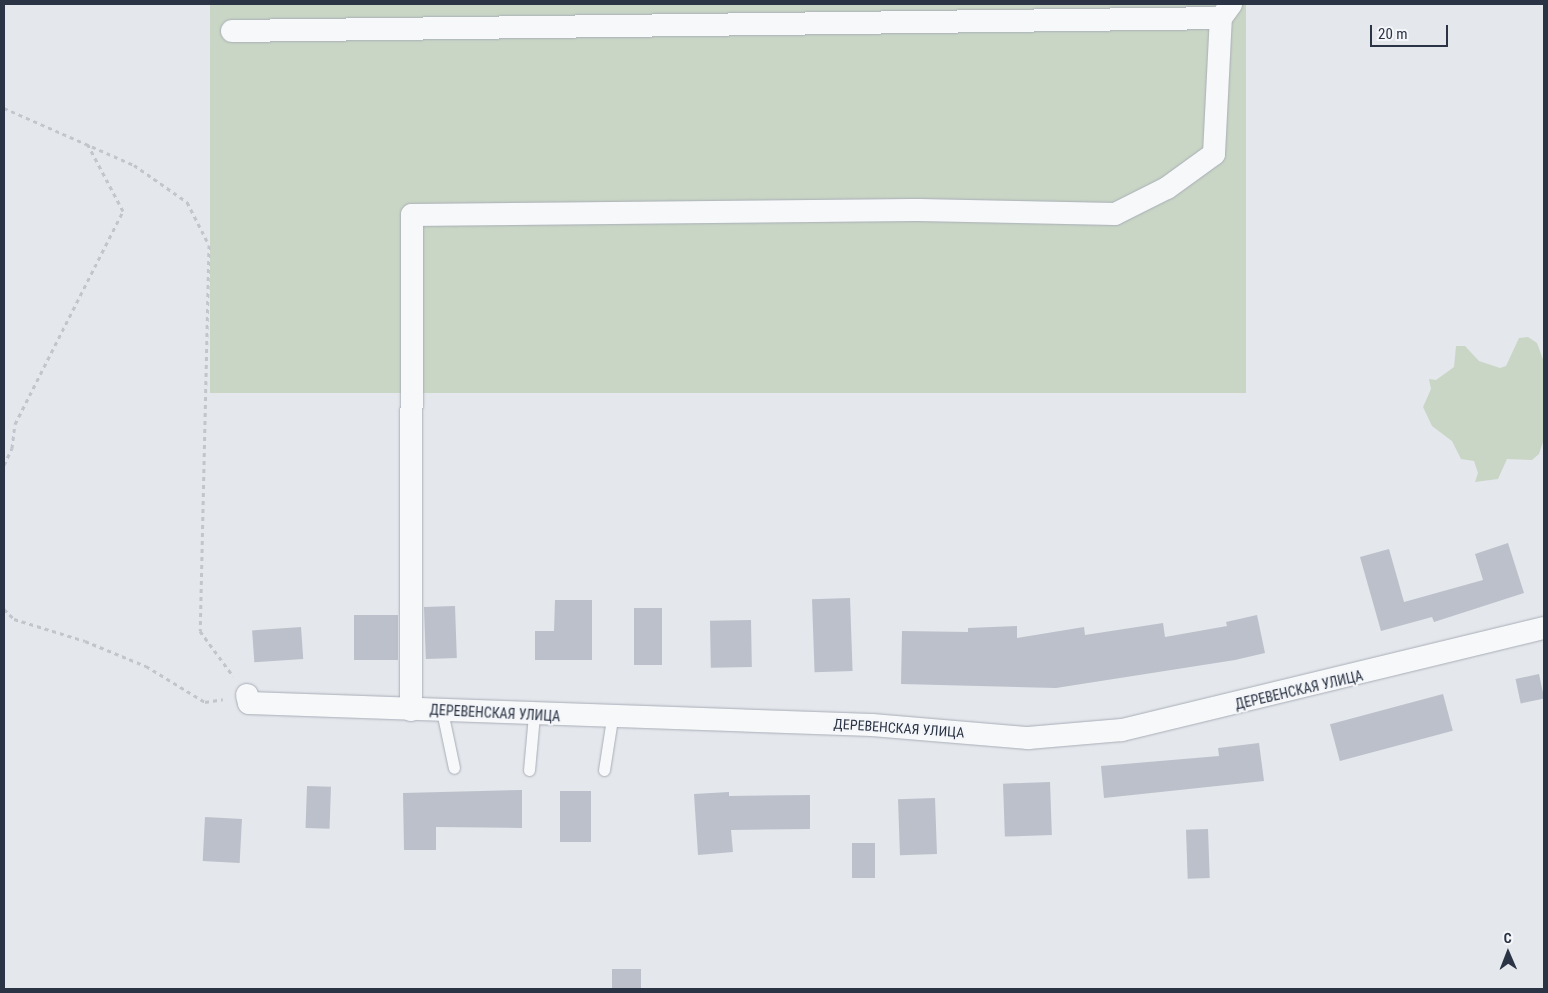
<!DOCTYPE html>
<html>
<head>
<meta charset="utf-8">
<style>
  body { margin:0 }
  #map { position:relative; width:1548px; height:993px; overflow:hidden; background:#e4e7ec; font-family:"Roboto Condensed",sans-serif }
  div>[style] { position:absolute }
  .green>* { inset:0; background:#c9d6c5; transform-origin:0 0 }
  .building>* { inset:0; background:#bbc0ca; transform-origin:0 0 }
  .path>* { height:3px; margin-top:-1.5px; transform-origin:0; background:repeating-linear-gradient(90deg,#c2c5cb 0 4px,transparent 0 8px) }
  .roads { filter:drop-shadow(0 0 1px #a9aeb7) drop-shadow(0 0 1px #a9aeb7) }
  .lane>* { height:11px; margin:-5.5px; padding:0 5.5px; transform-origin:5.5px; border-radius:5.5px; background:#f7f8fa }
  .street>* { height:22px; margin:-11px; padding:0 11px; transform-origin:11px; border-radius:11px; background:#f7f8fa }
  span { translate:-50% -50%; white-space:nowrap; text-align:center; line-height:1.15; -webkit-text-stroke:4px #f4f6f9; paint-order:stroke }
  .street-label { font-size:14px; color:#2b3445 }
  .frame { position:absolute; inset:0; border:5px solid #2b3445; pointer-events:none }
  .north { position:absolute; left:1483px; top:928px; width:50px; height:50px; -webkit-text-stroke:4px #f4f6f9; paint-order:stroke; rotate:359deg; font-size:14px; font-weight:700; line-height:20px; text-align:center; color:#2b3445 }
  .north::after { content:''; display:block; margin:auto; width:18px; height:22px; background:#2b3445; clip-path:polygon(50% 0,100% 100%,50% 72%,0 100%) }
  .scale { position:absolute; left:1370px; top:25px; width:78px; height:22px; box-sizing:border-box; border:2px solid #2b3445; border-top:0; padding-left:6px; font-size:15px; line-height:18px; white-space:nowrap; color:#2b3445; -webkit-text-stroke:4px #f4f6f9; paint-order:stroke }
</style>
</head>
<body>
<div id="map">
  <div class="green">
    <i style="left:210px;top:4px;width:1036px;height:389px"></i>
    <i style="clip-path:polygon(1528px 337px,1537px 343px,1544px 362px,1544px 439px,1539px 454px,1532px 460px,1507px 459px,1498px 479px,1475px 482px,1478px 473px,1474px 461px,1461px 459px,1452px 441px,1432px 426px,1423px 407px,1431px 389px,1429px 379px,1436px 380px,1454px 367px,1456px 346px,1465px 346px,1479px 361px,1500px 368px,1506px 366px,1519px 338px)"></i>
  </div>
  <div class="building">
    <i style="clip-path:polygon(1508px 543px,1524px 593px,1434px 622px,1432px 617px,1381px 631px,1360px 557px,1389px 549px,1404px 602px,1483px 580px,1475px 554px)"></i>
    <i style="left:850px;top:598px;width:73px;height:38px;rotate:88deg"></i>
    <i style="clip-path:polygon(555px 600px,592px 600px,592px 660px,535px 660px,535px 631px,554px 631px)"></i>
    <i style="left:455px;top:606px;width:52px;height:31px;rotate:88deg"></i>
    <i style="left:634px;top:608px;width:28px;height:57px"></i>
    <i style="left:354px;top:615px;width:44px;height:45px"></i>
    <i style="clip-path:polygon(1257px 615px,1265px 653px,1235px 660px,1056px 688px,901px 684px,902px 631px,968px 632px,968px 628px,1017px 626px,1017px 638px,1084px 627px,1085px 635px,1163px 623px,1165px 637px,1227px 626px,1226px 622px)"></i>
    <i style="left:751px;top:620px;width:47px;height:41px;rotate:89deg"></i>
    <i style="left:301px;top:627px;width:32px;height:49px;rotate:86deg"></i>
    <i style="left:1539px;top:674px;width:25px;height:24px;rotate:78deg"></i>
    <i style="left:1443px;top:694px;width:38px;height:117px;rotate:75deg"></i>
    <i style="clip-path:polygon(1259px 743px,1264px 781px,1104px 798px,1101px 766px,1219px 756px,1218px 748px)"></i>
    <i style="left:1050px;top:782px;width:53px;height:47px;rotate:88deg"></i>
    <i style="left:307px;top:786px;width:24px;height:42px;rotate:2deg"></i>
    <i style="clip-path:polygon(522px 790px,522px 828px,436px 827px,436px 850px,404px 850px,403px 793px)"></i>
    <i style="left:560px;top:791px;width:31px;height:51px"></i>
    <i style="clip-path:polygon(729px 792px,729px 796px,810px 795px,810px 829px,731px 830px,733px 852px,698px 855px,694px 794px)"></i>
    <i style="left:935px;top:798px;width:56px;height:37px;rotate:88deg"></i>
    <i style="left:205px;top:817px;width:37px;height:44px;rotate:3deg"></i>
    <i style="left:1208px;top:829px;width:49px;height:22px;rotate:88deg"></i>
    <i style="left:852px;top:843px;width:23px;height:35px"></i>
    <i style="left:641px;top:969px;width:20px;height:29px;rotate:90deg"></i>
  </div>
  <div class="path">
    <i style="left:4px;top:108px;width:142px;rotate:23.7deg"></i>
    <i style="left:134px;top:165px;width:65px;rotate:34.9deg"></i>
    <i style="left:187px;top:202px;width:48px;rotate:62.9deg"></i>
    <i style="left:209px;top:245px;width:386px;rotate:91.3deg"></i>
    <i style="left:200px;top:631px;width:56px;rotate:53.7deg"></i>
    <i style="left:4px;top:465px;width:19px;rotate:-65deg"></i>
    <i style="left:12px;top:448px;width:24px;rotate:-83deg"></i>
    <i style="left:15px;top:424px;width:239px;rotate:-63.1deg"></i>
    <i style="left:123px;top:211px;width:75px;rotate:-117.9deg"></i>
    <i style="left:4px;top:609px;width:14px;rotate:45deg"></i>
    <i style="left:14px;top:619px;width:74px;rotate:17.2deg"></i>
    <i style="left:85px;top:641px;width:66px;rotate:22.3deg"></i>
    <i style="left:146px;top:666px;width:69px;rotate:31.4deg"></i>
    <i style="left:205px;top:702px;width:18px;rotate:-9deg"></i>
  </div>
  <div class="roads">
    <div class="lane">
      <i style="left:442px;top:711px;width:58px;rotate:78.1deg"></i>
      <i style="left:529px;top:770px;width:55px;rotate:-84.8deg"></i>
      <i style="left:604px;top:770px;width:52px;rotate:-81.1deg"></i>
    </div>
    <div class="street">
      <i style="left:232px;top:31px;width:989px;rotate:-0.75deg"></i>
      <i style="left:247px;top:695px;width:8px;rotate:76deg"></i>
      <i style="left:249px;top:703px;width:623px;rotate:2.02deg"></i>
      <i style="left:872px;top:725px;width:157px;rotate:4.8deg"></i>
      <i style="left:1028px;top:738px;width:94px;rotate:-4.9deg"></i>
      <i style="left:1122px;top:730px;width:434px;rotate:-13.6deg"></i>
      <i style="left:411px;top:710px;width:495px;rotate:-89.9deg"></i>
      <i style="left:412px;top:215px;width:507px;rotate:-0.57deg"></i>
      <i style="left:919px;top:210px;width:196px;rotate:1.2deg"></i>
      <i style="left:1115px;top:214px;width:58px;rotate:-26.6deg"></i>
      <i style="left:1167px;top:188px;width:58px;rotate:-35.9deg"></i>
      <i style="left:1214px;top:154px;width:136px;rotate:-87.1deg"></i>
      <i style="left:1221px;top:18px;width:17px;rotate:-54deg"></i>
    </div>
  </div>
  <div class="street-label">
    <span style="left:1299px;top:690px;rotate:-13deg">ДЕРЕВЕНСКАЯ УЛИЦА</span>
    <span style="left:495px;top:713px;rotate:3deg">ДЕРЕВЕНСКАЯ УЛИЦА</span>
    <span style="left:899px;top:728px;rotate:4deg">ДЕРЕВЕНСКАЯ УЛИЦА</span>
  </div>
  <div class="frame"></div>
  <div class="north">С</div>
  <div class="scale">20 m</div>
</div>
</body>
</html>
